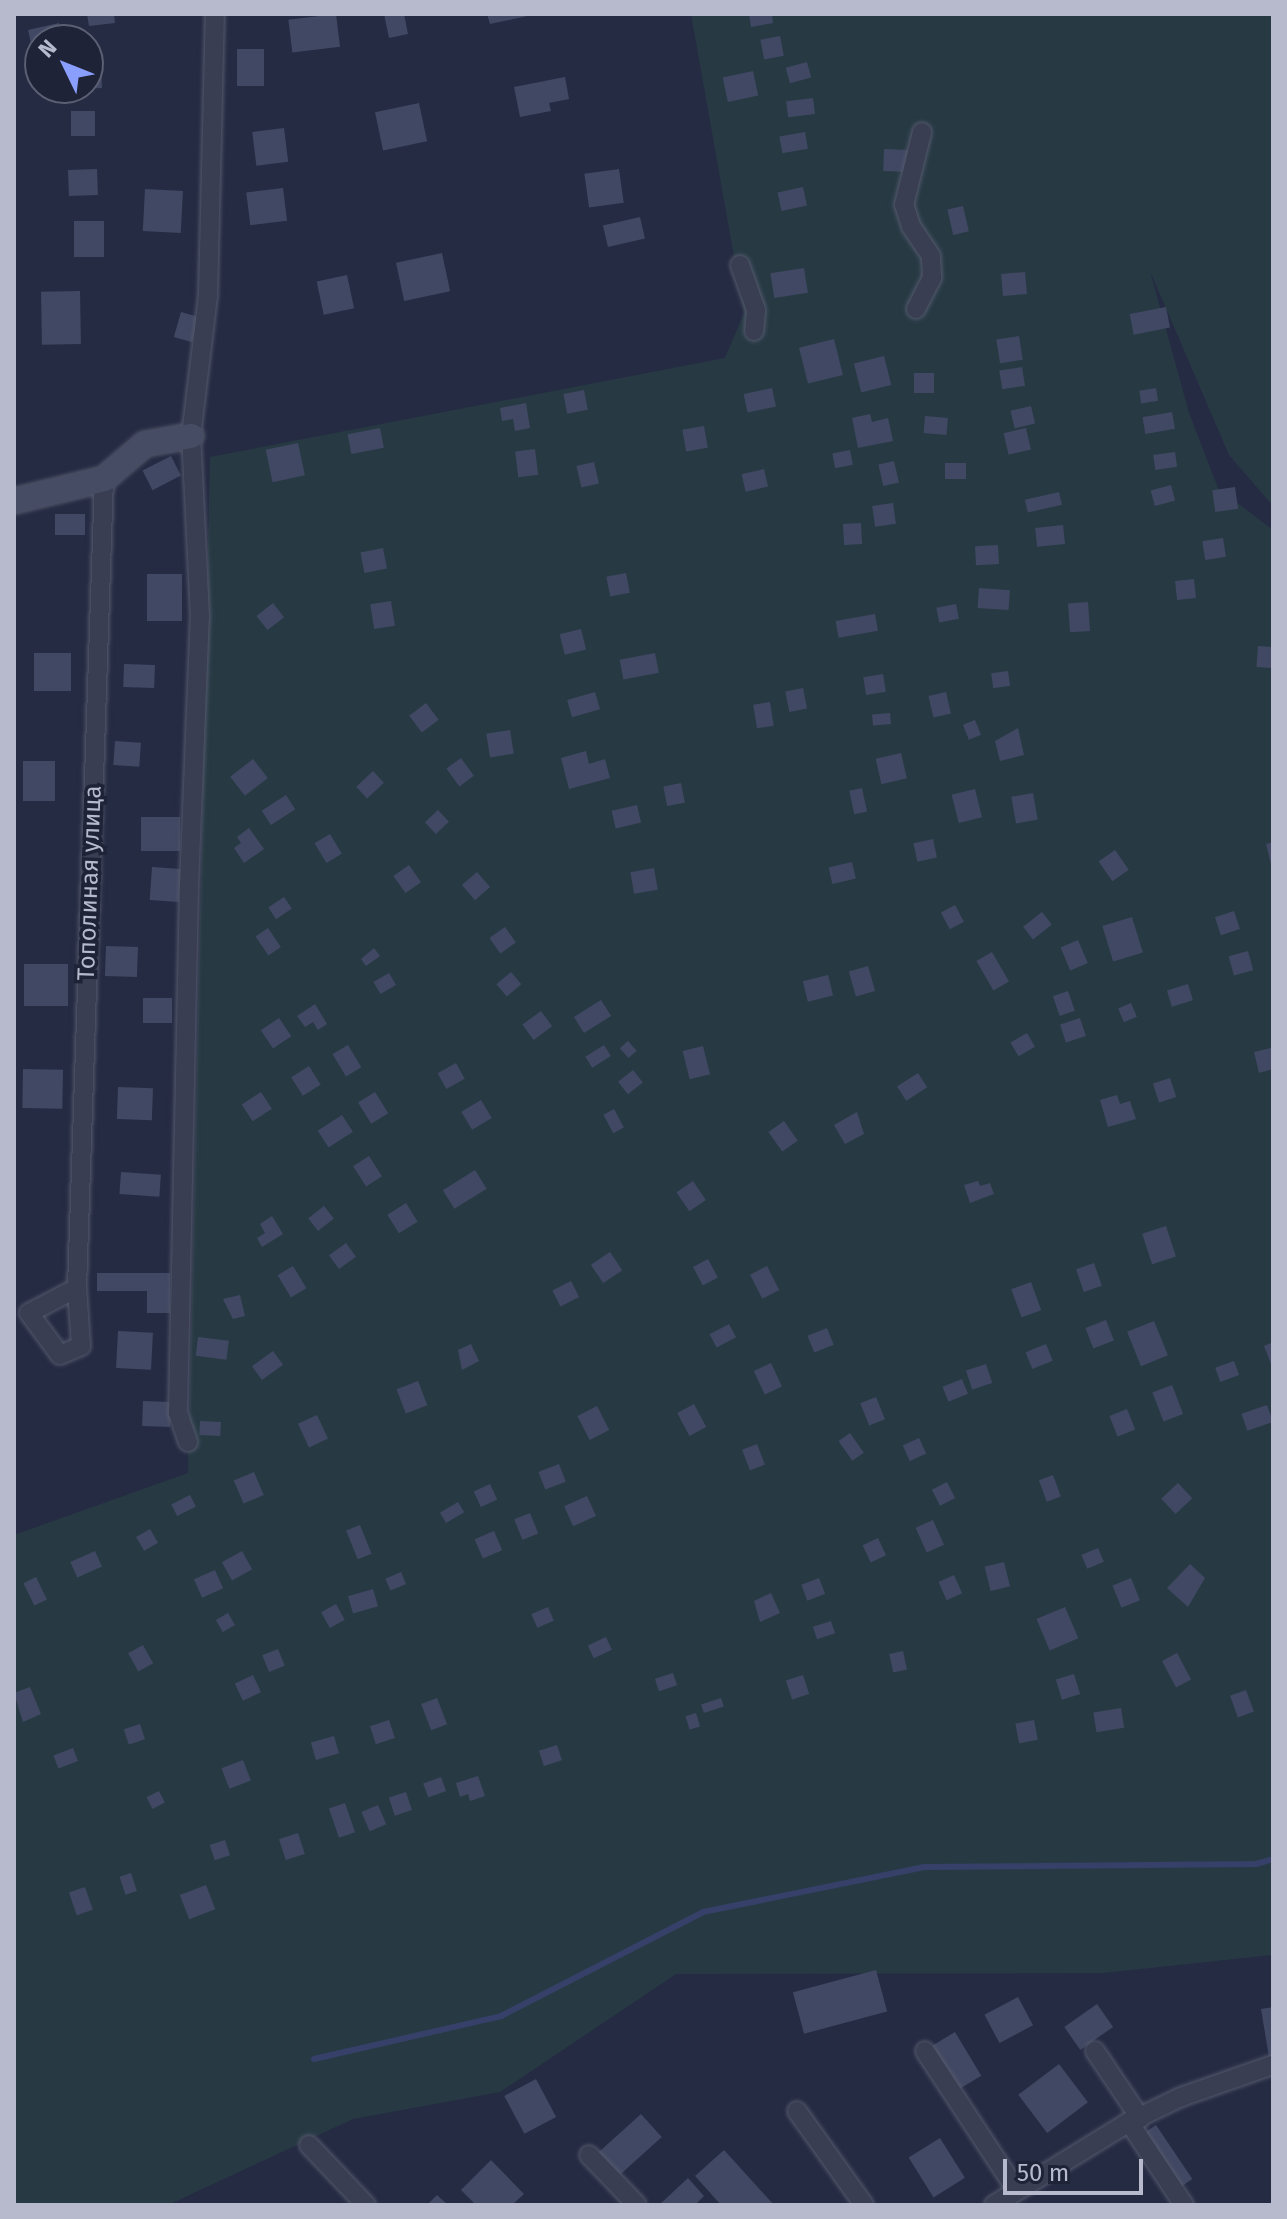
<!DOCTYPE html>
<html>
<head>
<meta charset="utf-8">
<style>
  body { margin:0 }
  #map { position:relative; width:1287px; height:2219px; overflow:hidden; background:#252b43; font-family:"Fira Sans",sans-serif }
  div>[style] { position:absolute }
  .green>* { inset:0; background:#273a44 }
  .stream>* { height:6px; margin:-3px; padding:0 3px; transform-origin:3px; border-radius:3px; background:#364069 }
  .building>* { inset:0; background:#414863; transform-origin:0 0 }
  .roads { filter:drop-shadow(0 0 2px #54596c) drop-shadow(0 0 2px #54596c) }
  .street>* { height:18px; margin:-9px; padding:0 9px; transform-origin:9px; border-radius:9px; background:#393e52 }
  .secondary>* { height:24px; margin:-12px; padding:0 12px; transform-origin:12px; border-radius:12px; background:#474c65 }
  span { translate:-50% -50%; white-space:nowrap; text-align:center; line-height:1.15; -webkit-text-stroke:7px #1e2338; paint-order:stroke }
  .street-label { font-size:24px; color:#b6bacc }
  .frame { position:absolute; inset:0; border:16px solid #b6bacc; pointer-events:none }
  .north { position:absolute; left:24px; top:24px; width:80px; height:80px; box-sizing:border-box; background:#1e2338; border:2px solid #5b5f73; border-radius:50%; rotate:313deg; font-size:22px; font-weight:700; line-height:32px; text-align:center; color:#b6bacc }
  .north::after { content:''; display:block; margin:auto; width:28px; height:36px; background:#8a9efd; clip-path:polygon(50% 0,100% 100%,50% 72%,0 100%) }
  .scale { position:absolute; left:1003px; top:2159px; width:140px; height:36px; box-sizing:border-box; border:4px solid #b6bacc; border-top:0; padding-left:10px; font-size:24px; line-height:28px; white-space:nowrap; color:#b6bacc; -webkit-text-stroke:6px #1e2338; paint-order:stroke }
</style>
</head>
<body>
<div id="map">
  <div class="green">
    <i style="clip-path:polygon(691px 14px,1273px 14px,1273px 506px,1229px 455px,1150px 271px,1189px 413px,1218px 488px,1273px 530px,1273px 1955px,1103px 1973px,676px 1974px,500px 2092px,353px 2119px,168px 2205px,14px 2205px,14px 1535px,188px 1473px,210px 457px,725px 358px,744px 313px)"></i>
  </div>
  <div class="stream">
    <i style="left:314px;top:2059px;width:192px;rotate:-12.9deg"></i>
    <i style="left:501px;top:2016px;width:227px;rotate:-27.2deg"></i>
    <i style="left:703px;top:1912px;width:226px;rotate:-11.5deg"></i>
    <i style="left:924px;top:1867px;width:332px;rotate:-0.5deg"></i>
    <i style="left:1256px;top:1864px;width:18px;rotate:-16deg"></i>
  </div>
  <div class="building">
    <i style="clip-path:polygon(87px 14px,114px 14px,115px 23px,89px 26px)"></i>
    <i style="left:336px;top:14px;width:33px;height:48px;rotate:83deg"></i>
    <i style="clip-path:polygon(384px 14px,404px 14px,408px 34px,389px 38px)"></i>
    <i style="clip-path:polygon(487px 14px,531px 14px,532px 15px,490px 24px)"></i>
    <i style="clip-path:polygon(749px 14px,772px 14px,773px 23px,751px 27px)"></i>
    <i style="clip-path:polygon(59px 23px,63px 40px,40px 40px,40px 52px,33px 53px,28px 30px)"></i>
    <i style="left:780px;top:36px;width:20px;height:20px;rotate:79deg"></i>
    <i style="left:237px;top:49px;width:27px;height:37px"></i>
    <i style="left:101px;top:59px;width:29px;height:13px;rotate:88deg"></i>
    <i style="left:807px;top:62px;width:16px;height:22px;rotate:75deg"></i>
    <i style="left:753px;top:71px;width:25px;height:31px;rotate:78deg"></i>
    <i style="clip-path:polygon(565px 77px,569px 99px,549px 103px,551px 111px,520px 117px,514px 87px)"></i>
    <i style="left:813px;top:98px;width:16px;height:27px;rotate:83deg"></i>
    <i style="left:419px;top:103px;width:39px;height:45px;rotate:78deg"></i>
    <i style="left:71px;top:111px;width:24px;height:25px"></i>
    <i style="left:284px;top:128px;width:34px;height:32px;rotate:83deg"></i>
    <i style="left:805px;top:132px;width:17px;height:26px;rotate:80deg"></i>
    <i style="left:884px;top:149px;width:26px;height:22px;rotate:2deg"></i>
    <i style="left:97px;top:169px;width:26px;height:29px;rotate:88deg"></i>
    <i style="left:619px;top:169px;width:34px;height:35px;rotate:82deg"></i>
    <i style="left:803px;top:187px;width:19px;height:26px;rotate:78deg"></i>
    <i style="left:283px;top:188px;width:33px;height:37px;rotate:83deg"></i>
    <i style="left:145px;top:189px;width:38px;height:42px;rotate:3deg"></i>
    <i style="left:963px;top:206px;width:26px;height:16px;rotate:77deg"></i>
    <i style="left:640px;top:217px;width:22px;height:38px;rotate:77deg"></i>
    <i style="left:74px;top:221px;width:30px;height:36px"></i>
    <i style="left:442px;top:253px;width:39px;height:47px;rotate:78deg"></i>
    <i style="left:804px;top:268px;width:25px;height:34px;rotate:81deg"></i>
    <i style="left:1025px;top:272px;width:22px;height:24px;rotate:85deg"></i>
    <i style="left:347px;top:275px;width:34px;height:31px;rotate:78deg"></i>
    <i style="left:80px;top:291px;width:53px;height:39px;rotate:89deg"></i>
    <i style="left:1166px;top:307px;width:21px;height:37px;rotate:79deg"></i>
    <i style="left:181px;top:312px;width:19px;height:26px;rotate:16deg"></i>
    <i style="left:1019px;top:336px;width:24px;height:23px;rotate:81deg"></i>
    <i style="left:834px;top:339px;width:37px;height:36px;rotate:76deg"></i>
    <i style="left:884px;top:356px;width:30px;height:31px;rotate:76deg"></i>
    <i style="left:1022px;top:367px;width:19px;height:23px;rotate:81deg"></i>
    <i style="left:914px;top:373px;width:20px;height:20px"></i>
    <i style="left:772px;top:388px;width:19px;height:29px;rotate:78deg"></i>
    <i style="left:1156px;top:388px;width:13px;height:17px;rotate:81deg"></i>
    <i style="left:584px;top:390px;width:20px;height:21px;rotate:79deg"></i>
    <i style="clip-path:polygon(526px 403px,530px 428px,515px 431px,513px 419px,502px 421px,500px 408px)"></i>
    <i style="left:1031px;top:406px;width:18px;height:21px;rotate:77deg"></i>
    <i style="left:1172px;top:412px;width:17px;height:30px;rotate:80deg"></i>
    <i style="clip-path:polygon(870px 414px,872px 422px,888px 418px,893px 441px,858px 448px,852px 418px)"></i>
    <i style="left:925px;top:416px;width:23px;height:17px;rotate:5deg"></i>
    <i style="left:704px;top:426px;width:22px;height:22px;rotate:80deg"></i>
    <i style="left:380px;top:428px;width:20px;height:33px;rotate:79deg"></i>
    <i style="left:1026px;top:428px;width:22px;height:23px;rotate:77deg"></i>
    <i style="left:298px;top:443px;width:33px;height:33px;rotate:78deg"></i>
    <i style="left:535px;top:449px;width:26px;height:20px;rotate:83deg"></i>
    <i style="left:850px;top:450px;width:15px;height:18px;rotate:79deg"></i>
    <i style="left:1175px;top:452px;width:15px;height:22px;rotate:82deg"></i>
    <i style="left:171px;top:456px;width:22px;height:32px;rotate:63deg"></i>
    <i style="left:894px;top:461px;width:22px;height:16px;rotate:77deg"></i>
    <i style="left:594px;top:462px;width:22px;height:18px;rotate:77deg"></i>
    <i style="left:966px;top:463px;width:16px;height:21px;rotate:90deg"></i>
    <i style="left:764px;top:469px;width:18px;height:23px;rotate:77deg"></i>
    <i style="left:1171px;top:485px;width:16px;height:21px;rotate:75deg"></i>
    <i style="left:1235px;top:487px;width:22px;height:23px;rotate:82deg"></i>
    <i style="left:1059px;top:492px;width:13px;height:35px;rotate:77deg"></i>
    <i style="left:893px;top:503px;width:21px;height:21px;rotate:82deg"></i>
    <i style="left:55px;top:514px;width:30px;height:21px"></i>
    <i style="left:861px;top:523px;width:21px;height:18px;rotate:87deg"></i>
    <i style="left:1063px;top:525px;width:19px;height:28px;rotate:84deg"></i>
    <i style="left:1223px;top:538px;width:19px;height:21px;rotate:81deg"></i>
    <i style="left:998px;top:545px;width:19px;height:23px;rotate:87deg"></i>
    <i style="left:383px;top:548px;width:21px;height:23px;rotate:79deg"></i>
    <i style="left:626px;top:573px;width:20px;height:20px;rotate:79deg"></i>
    <i style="left:147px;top:574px;width:35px;height:47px"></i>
    <i style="left:1194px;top:579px;width:19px;height:19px;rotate:84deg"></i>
    <i style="left:979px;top:588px;width:31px;height:20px;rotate:4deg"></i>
    <i style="left:391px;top:601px;width:25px;height:21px;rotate:81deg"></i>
    <i style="left:1088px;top:602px;width:29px;height:20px;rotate:86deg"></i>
    <i style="left:273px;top:603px;width:18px;height:21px;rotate:52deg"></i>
    <i style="left:956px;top:604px;width:15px;height:20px;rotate:79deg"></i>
    <i style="left:875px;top:614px;width:17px;height:40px;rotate:80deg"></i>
    <i style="left:581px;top:629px;width:21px;height:22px;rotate:76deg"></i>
    <i style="left:1258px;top:646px;width:15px;height:21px;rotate:4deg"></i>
    <i style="left:34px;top:653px;width:37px;height:38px"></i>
    <i style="left:655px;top:653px;width:20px;height:36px;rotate:79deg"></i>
    <i style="left:124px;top:664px;width:31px;height:23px;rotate:2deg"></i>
    <i style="left:1008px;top:671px;width:15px;height:17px;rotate:82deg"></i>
    <i style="left:883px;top:674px;width:18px;height:20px;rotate:81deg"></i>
    <i style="left:803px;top:688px;width:21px;height:18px;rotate:79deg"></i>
    <i style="left:595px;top:692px;width:18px;height:29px;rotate:74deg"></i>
    <i style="left:946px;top:692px;width:22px;height:18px;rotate:77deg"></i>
    <i style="left:770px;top:702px;width:24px;height:17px;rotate:81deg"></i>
    <i style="left:426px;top:703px;width:21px;height:21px;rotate:53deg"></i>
    <i style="left:890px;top:713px;width:11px;height:18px;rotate:85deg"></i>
    <i style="left:975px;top:720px;width:16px;height:13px;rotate:68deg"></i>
    <i style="clip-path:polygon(1018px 728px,1024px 755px,1000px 761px,995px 741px)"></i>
    <i style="left:510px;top:730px;width:24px;height:24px;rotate:81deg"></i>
    <i style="left:115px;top:741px;width:26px;height:24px;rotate:4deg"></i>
    <i style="clip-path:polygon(586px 751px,589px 764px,605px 759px,610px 778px,569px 789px,561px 758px)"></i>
    <i style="left:901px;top:753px;width:26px;height:26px;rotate:77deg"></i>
    <i style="left:461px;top:758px;width:22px;height:18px;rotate:54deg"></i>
    <i style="left:253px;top:759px;width:24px;height:29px;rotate:52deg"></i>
    <i style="left:23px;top:761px;width:32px;height:40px"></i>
    <i style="left:373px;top:771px;width:16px;height:23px;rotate:47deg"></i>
    <i style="left:681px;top:783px;width:20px;height:18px;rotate:79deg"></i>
    <i style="left:862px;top:788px;width:24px;height:13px;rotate:78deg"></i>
    <i style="left:975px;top:789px;width:29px;height:24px;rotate:76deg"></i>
    <i style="left:1033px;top:793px;width:27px;height:22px;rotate:80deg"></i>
    <i style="left:286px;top:795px;width:17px;height:29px;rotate:57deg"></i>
    <i style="left:637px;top:805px;width:18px;height:26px;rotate:77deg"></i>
    <i style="left:438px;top:810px;width:16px;height:18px;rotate:47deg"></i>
    <i style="left:141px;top:817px;width:39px;height:34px"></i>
    <i style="clip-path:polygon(249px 828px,264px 849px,244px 863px,234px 848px,241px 843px,237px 837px)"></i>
    <i style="left:330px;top:834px;width:23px;height:18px;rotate:59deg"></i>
    <i style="left:933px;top:839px;width:19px;height:20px;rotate:78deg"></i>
    <i style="clip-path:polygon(1273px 842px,1273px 868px,1272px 868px,1266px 844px)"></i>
    <i style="left:1115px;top:850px;width:24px;height:20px;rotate:55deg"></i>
    <i style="left:852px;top:862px;width:17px;height:24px;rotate:77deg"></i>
    <i style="left:409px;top:865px;width:21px;height:19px;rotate:55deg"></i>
    <i style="left:152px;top:867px;width:29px;height:33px;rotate:4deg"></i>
    <i style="left:654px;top:868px;width:22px;height:24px;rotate:80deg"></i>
    <i style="left:477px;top:872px;width:20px;height:20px;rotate:49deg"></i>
    <i style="left:284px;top:897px;width:14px;height:19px;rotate:56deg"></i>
    <i style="left:955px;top:905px;width:19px;height:16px;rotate:62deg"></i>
    <i style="left:1234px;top:911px;width:19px;height:20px;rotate:72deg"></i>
    <i style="left:1042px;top:912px;width:16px;height:24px;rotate:52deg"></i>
    <i style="left:1132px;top:917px;width:37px;height:31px;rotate:73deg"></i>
    <i style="left:505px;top:927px;width:19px;height:19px;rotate:55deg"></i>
    <i style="left:268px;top:928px;width:23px;height:15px;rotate:56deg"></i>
    <i style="left:1078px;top:940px;width:25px;height:19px;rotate:67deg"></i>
    <i style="left:106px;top:946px;width:32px;height:30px;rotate:2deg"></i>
    <i style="clip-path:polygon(374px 948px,380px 956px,366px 966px,361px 959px)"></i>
    <i style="left:1248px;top:951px;width:20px;height:20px;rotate:75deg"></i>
    <i style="left:992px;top:952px;width:34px;height:18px;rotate:60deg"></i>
    <i style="left:24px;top:964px;width:44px;height:42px"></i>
    <i style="left:868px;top:966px;width:26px;height:20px;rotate:74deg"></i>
    <i style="left:511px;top:972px;width:16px;height:19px;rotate:50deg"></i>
    <i style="left:389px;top:973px;width:14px;height:18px;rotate:60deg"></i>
    <i style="left:828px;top:975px;width:21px;height:26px;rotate:76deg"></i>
    <i style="left:1188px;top:984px;width:17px;height:22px;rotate:73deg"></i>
    <i style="left:1068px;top:991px;width:21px;height:16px;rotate:71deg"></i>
    <i style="left:143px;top:998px;width:29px;height:25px"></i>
    <i style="left:601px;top:1000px;width:19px;height:32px;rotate:58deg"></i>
    <i style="left:1131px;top:1003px;width:15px;height:14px;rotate:67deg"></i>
    <i style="clip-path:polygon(315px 1004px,327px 1024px,318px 1030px,313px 1022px,305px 1027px,297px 1016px)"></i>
    <i style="left:541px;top:1011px;width:19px;height:23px;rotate:54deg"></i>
    <i style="left:279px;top:1018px;width:22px;height:22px;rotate:56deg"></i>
    <i style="left:1080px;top:1018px;width:19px;height:21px;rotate:72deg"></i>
    <i style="left:1027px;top:1033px;width:16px;height:19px;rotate:60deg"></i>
    <i style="left:628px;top:1041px;width:13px;height:11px;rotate:48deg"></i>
    <i style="left:348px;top:1045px;width:26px;height:18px;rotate:59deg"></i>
    <i style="left:604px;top:1045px;width:13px;height:22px;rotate:58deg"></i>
    <i style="left:703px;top:1046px;width:29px;height:21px;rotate:76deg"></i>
    <i style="clip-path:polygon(1271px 1048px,1273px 1069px,1259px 1073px,1254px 1052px)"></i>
    <i style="left:456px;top:1063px;width:18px;height:21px;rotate:61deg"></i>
    <i style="left:309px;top:1066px;width:22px;height:21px;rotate:58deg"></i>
    <i style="left:23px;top:1069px;width:40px;height:39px;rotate:1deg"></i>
    <i style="left:633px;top:1070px;width:16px;height:19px;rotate:52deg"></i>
    <i style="left:918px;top:1073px;width:17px;height:25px;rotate:57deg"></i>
    <i style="left:1170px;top:1078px;width:20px;height:18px;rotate:72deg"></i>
    <i style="left:118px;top:1087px;width:35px;height:32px;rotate:2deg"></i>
    <i style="left:261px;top:1092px;width:20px;height:23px;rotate:57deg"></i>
    <i style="left:375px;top:1092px;width:25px;height:20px;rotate:58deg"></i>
    <i style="clip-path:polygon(1117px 1095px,1120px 1104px,1130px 1101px,1136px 1119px,1108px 1127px,1100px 1100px)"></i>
    <i style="left:481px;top:1100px;width:21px;height:23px;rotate:59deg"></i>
    <i style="left:614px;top:1109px;width:21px;height:12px;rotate:62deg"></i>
    <i style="clip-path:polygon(857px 1112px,864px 1134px,845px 1144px,834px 1125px)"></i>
    <i style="left:342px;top:1115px;width:20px;height:29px;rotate:57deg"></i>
    <i style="left:784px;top:1121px;width:24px;height:19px;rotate:55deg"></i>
    <i style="left:369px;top:1156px;width:24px;height:19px;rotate:57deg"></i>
    <i style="left:475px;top:1170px;width:22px;height:38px;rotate:58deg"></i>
    <i style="left:121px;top:1172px;width:40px;height:22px;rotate:4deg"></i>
    <i style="left:693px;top:1181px;width:23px;height:20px;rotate:56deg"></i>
    <i style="clip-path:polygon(978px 1181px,980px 1186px,990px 1183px,994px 1194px,970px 1203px,964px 1185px)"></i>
    <i style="left:406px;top:1203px;width:22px;height:22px;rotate:58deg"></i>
    <i style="left:324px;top:1206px;width:16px;height:20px;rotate:52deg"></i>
    <i style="clip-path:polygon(272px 1216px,283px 1234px,262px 1247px,257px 1238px,265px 1233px,260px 1224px)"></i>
    <i style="left:1166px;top:1226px;width:32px;height:25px;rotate:72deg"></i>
    <i style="left:346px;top:1243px;width:17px;height:21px;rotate:54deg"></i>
    <i style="left:610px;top:1252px;width:22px;height:23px;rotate:56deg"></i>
    <i style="left:708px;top:1259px;width:21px;height:17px;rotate:62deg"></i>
    <i style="left:1094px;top:1263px;width:24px;height:19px;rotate:71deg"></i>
    <i style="left:293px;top:1266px;width:26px;height:18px;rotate:59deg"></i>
    <i style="left:767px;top:1266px;width:27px;height:19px;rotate:63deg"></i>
    <i style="clip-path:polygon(97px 1273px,170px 1273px,170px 1313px,147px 1313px,147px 1291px,97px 1291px)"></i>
    <i style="left:571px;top:1281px;width:18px;height:21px;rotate:63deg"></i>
    <i style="left:1031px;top:1282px;width:30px;height:21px;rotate:70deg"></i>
    <i style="clip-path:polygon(240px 1295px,245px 1316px,233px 1319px,223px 1299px)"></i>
    <i style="left:1106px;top:1320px;width:22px;height:22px;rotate:69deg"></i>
    <i style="left:1154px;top:1321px;width:37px;height:29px;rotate:68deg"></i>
    <i style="left:729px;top:1324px;width:15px;height:22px;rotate:62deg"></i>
    <i style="left:827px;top:1328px;width:18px;height:21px;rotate:68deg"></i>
    <i style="left:118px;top:1331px;width:35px;height:37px;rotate:3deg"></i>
    <i style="left:198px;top:1337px;width:31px;height:19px;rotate:7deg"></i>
    <i style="clip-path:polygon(1273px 1342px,1273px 1369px,1264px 1346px)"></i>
    <i style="clip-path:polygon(471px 1344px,479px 1361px,462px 1370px,458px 1350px)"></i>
    <i style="left:1046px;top:1344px;width:18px;height:22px;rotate:68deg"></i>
    <i style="left:273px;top:1351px;width:17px;height:26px;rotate:54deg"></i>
    <i style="left:1234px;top:1361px;width:15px;height:20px;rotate:70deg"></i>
    <i style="left:771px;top:1363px;width:26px;height:19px;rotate:65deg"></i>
    <i style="left:986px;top:1364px;width:20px;height:21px;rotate:72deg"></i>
    <i style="left:962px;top:1379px;width:16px;height:21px;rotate:68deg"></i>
    <i style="left:418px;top:1381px;width:26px;height:23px;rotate:69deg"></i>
    <i style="left:1172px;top:1385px;width:31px;height:21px;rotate:69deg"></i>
    <i style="left:876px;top:1397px;width:24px;height:17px;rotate:68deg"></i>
    <i style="left:143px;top:1401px;width:28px;height:25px;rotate:2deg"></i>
    <i style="left:694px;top:1404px;width:26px;height:19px;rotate:62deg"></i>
    <i style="left:1267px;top:1405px;width:18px;height:27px;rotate:71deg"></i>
    <i style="left:597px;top:1406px;width:27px;height:22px;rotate:63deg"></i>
    <i style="left:1127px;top:1409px;width:22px;height:19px;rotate:68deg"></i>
    <i style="left:317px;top:1415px;width:26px;height:21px;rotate:65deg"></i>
    <i style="left:200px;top:1421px;width:21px;height:14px;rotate:3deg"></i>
    <i style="left:850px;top:1433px;width:24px;height:14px;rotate:55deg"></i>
    <i style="left:919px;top:1438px;width:17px;height:18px;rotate:65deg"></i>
    <i style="left:757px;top:1444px;width:22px;height:16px;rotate:69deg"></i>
    <i style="left:559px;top:1464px;width:19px;height:22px;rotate:69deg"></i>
    <i style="left:254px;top:1472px;width:25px;height:22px;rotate:67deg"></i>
    <i style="left:1053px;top:1475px;width:23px;height:15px;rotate:70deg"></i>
    <i style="left:947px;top:1482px;width:18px;height:17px;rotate:63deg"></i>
    <i style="left:1178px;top:1483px;width:21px;height:23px;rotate:47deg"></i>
    <i style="left:490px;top:1484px;width:17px;height:18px;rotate:65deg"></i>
    <i style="left:190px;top:1495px;width:13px;height:21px;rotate:63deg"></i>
    <i style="left:587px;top:1496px;width:22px;height:25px;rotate:66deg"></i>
    <i style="left:458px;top:1502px;width:12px;height:21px;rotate:59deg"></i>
    <i style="left:530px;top:1513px;width:22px;height:17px;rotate:68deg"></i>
    <i style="left:933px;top:1520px;width:27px;height:19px;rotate:66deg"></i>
    <i style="left:360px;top:1525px;width:31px;height:15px;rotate:68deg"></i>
    <i style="left:150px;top:1529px;width:16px;height:16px;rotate:60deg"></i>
    <i style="left:494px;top:1531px;width:21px;height:21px;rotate:67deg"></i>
    <i style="left:878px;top:1538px;width:19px;height:17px;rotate:65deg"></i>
    <i style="left:1098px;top:1548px;width:15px;height:18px;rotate:67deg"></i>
    <i style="left:95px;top:1551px;width:17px;height:27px;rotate:66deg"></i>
    <i style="left:242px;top:1551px;width:21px;height:23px;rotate:61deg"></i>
    <i style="left:1004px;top:1562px;width:25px;height:20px;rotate:76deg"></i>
    <i style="clip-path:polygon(1190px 1564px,1205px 1578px,1188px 1607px,1167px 1588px)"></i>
    <i style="left:215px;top:1570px;width:20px;height:23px;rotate:66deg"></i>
    <i style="left:401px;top:1572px;width:13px;height:17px;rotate:67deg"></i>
    <i style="left:954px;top:1575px;width:20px;height:17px;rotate:66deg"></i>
    <i style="left:36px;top:1577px;width:25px;height:14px;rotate:64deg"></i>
    <i style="left:819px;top:1578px;width:17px;height:19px;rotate:69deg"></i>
    <i style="left:1131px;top:1578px;width:24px;height:20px;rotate:68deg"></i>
    <i style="left:373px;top:1589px;width:18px;height:26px;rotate:74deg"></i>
    <i style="clip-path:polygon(771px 1593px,780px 1613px,760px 1622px,754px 1601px)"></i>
    <i style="left:336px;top:1604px;width:18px;height:17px;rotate:61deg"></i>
    <i style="left:548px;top:1607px;width:15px;height:18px;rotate:67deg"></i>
    <i style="left:1065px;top:1607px;width:34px;height:31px;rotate:67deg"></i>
    <i style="left:228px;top:1613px;width:14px;height:14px;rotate:60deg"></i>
    <i style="left:831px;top:1621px;width:13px;height:19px;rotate:72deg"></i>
    <i style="left:606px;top:1637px;width:14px;height:20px;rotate:65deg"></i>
    <i style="left:143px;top:1645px;width:21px;height:17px;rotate:61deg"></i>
    <i style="left:278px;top:1649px;width:18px;height:17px;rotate:68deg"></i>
    <i style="left:903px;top:1651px;width:19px;height:14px;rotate:78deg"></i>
    <i style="left:1177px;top:1653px;width:30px;height:17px;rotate:62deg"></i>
    <i style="left:673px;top:1673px;width:13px;height:19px;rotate:72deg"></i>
    <i style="left:1074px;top:1674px;width:21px;height:19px;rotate:73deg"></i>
    <i style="left:253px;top:1675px;width:19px;height:20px;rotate:65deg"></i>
    <i style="left:803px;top:1675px;width:20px;height:18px;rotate:72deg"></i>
    <i style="clip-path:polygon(30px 1687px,41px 1714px,23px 1722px,14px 1693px)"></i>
    <i style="left:1246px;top:1690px;width:23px;height:17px;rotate:70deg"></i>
    <i style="left:437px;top:1698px;width:28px;height:17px;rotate:69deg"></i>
    <i style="left:721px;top:1698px;width:9px;height:21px;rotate:72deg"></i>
    <i style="left:1121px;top:1708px;width:20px;height:28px;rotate:81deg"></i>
    <i style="left:696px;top:1713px;width:14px;height:11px;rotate:73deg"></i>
    <i style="left:389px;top:1720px;width:19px;height:20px;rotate:72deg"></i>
    <i style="left:1034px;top:1720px;width:20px;height:19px;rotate:79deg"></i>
    <i style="left:140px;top:1724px;width:16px;height:17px;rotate:72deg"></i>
    <i style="left:334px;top:1736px;width:18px;height:24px;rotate:74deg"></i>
    <i style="left:557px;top:1745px;width:16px;height:19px;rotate:72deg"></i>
    <i style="left:73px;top:1748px;width:14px;height:21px;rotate:69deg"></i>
    <i style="left:243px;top:1760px;width:22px;height:23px;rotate:69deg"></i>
    <i style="clip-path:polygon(478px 1776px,485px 1796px,470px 1801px,468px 1794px,460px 1797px,456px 1783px)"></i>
    <i style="left:441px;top:1777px;width:15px;height:19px;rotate:70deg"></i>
    <i style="left:159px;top:1791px;width:13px;height:14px;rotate:63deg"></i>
    <i style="left:406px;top:1792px;width:19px;height:18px;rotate:72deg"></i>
    <i style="left:345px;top:1803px;width:31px;height:17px;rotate:71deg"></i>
    <i style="left:378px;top:1805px;width:21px;height:18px;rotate:67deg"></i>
    <i style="left:298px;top:1833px;width:22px;height:20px;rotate:72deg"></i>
    <i style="left:225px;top:1840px;width:16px;height:16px;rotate:72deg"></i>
    <i style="left:131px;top:1873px;width:19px;height:12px;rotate:72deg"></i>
    <i style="left:206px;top:1885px;width:26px;height:28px;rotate:69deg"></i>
    <i style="left:85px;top:1887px;width:24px;height:17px;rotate:71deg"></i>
    <i style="left:876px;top:1970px;width:43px;height:86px;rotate:75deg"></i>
    <i style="left:1018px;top:1997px;width:32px;height:38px;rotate:62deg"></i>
    <i style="left:1097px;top:2004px;width:28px;height:40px;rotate:55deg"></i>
    <i style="clip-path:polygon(1273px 2007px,1273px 2056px,1269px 2057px,1261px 2009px)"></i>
    <i style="left:955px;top:2032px;width:51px;height:29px;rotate:59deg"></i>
    <i style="left:1059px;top:2064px;width:48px;height:51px;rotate:53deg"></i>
    <i style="left:536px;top:2079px;width:43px;height:36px;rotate:62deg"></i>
    <i style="left:641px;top:2114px;width:31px;height:57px;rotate:48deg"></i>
    <i style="left:1156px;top:2125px;width:65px;height:17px;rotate:56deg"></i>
    <i style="left:940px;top:2138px;width:47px;height:37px;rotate:58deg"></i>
    <i style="clip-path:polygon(724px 2150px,774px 2205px,721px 2205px,695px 2176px)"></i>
    <i style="clip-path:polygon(491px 2160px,524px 2194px,512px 2205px,476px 2205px,461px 2190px)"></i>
    <i style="clip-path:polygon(688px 2178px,704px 2196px,695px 2205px,659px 2205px)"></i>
    <i style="clip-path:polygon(437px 2195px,448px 2205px,427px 2205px)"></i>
  </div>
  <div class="roads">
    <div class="street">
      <i style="left:740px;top:265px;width:48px;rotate:70.4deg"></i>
      <i style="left:756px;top:310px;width:21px;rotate:95deg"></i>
      <i style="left:916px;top:309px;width:36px;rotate:-63deg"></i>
      <i style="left:932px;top:277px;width:21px;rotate:-93deg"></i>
      <i style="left:931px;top:256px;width:36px;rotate:-124deg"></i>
      <i style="left:911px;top:226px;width:22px;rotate:-108deg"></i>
      <i style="left:904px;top:205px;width:75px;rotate:-76.1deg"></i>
      <i style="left:77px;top:1288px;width:54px;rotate:152.5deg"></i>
      <i style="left:29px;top:1313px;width:52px;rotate:53.6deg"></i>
      <i style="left:60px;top:1355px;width:23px;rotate:-23deg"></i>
      <i style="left:81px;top:1346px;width:58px;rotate:-93.9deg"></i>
      <i style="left:77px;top:1288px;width:809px;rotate:-88.09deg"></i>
      <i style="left:188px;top:1442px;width:31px;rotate:-109deg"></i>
      <i style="left:178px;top:1413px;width:527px;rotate:-88.8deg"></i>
      <i style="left:189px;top:886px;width:269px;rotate:-87.7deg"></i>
      <i style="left:200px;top:617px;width:181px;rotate:-92.8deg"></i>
      <i style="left:191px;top:436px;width:142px;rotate:-83.1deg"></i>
      <i style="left:208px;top:295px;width:281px;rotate:-88.6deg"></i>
      <i style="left:925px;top:2051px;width:164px;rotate:56.7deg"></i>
      <i style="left:1095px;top:2051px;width:81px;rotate:56.1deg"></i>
      <i style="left:797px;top:2111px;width:115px;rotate:54.5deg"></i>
      <i style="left:1129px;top:2122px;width:100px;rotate:56.5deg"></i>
      <i style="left:309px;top:2145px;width:83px;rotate:46.5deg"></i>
      <i style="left:589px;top:2155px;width:69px;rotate:46.2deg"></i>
      <i style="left:994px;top:2205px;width:158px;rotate:-31.6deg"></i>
      <i style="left:1129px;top:2122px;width:58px;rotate:-25.7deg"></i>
      <i style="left:1181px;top:2097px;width:97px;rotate:-19.2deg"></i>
    </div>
    <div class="secondary">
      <i style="left:14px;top:501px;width:93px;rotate:-13.7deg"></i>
      <i style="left:104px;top:479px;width:54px;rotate:-40.5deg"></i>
      <i style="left:145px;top:444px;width:47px;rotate:-9.9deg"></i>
    </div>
  </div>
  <div class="street-label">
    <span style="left:90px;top:883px;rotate:-88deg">Тополиная улица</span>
  </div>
  <div class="frame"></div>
  <div class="north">N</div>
  <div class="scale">50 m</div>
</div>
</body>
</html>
